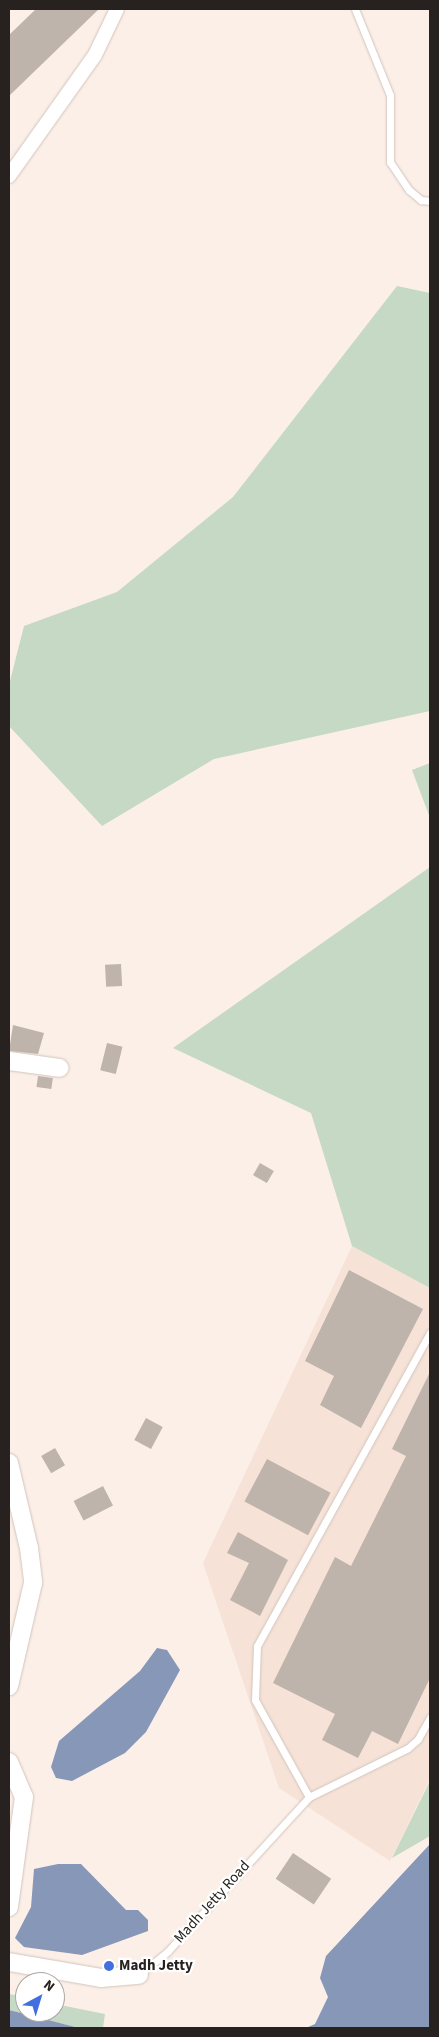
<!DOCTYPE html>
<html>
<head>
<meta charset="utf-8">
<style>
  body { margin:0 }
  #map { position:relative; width:439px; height:2037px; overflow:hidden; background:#fcefe7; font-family:"Source Sans 3",sans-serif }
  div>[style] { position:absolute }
  .built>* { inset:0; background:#f6e2d6 }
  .green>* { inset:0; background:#c5d9c5 }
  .water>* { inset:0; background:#8697b8 }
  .building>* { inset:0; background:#beb4ab; transform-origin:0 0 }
  .roads { filter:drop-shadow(0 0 1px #d1c4bd) drop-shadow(0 0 1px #d1c4bd) }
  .service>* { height:7px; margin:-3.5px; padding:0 3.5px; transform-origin:3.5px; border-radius:3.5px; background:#fff }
  .minor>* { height:14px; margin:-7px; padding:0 7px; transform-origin:7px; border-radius:7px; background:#fff }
  .tertiary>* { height:18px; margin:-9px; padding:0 9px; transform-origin:9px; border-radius:9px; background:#fff }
  .dots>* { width:14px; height:14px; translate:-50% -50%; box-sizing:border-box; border:2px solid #fff; border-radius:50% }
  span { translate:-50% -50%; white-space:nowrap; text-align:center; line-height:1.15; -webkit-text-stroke:4.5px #fff; paint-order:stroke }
  .street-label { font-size:15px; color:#27221f }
  .poi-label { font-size:15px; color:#27221f; font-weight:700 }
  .left { translate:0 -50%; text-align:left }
  .frame { position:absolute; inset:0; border:10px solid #27221f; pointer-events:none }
  .north { position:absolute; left:15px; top:1972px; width:50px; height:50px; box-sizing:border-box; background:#fff; border:1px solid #a9a7a5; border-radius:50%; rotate:39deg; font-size:14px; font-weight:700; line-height:20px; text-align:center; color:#27221f }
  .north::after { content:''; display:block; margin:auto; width:18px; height:22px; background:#436ee0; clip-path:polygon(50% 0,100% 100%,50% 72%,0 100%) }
</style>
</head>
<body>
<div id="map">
  <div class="built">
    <i style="clip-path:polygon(352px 1246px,430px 1288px,430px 1779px,390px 1861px,279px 1788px,203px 1563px)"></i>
  </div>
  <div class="green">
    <i style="clip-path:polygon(397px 286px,430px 293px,430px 711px,214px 759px,102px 826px,9px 726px,9px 685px,24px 626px,117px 592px,233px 497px)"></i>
    <i style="clip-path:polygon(430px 763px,430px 818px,412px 770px)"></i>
    <i style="clip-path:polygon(430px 867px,430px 1288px,352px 1246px,311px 1113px,173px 1048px)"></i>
    <i style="clip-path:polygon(430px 1781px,430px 1836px,392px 1858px)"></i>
    <i style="clip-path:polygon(9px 1994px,25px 1997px,25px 2012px,55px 2012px,55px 2004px,105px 2014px,103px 2028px,79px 2028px,9px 2010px)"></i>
  </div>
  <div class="water">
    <i style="clip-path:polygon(157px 1648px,167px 1650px,180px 1670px,146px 1732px,125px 1753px,72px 1781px,56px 1778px,51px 1767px,59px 1741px,140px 1671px)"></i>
    <i style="clip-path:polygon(430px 1844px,430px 2028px,306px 2028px,315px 2024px,328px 1997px,320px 1978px,326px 1956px)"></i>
    <i style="clip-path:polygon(58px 1864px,81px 1864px,126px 1910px,138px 1910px,148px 1920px,148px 1931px,82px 1955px,24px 1947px,15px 1938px,31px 1907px,34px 1869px)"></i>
    <i style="clip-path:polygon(9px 2010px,25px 2014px,79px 2028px,9px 2028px)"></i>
  </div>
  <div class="building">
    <i style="clip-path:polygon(36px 9px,99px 9px,9px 96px,9px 35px)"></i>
    <i style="left:121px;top:964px;width:22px;height:16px;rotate:87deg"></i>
    <i style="clip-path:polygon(13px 1025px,44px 1033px,38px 1054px,9px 1051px)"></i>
    <i style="left:107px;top:1043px;width:16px;height:28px;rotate:14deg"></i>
    <i style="left:38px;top:1076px;width:15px;height:11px;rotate:8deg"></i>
    <i style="left:260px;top:1163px;width:16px;height:14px;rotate:30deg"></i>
    <i style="clip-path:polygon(349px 1270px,423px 1309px,361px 1428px,320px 1405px,334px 1376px,305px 1361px)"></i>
    <i style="clip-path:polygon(430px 1372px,430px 1678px,398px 1744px,372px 1731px,358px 1758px,322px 1740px,335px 1714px,273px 1683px,335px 1557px,351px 1566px,406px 1456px,392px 1449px)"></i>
    <i style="left:146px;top:1418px;width:19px;height:25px;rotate:28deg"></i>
    <i style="left:55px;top:1448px;width:20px;height:16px;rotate:60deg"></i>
    <i style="left:267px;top:1459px;width:72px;height:48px;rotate:28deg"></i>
    <i style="left:103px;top:1486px;width:22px;height:33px;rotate:63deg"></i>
    <i style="clip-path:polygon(238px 1532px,288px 1560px,260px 1616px,230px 1600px,249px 1563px,227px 1553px)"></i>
    <i style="left:293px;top:1853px;width:46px;height:31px;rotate:34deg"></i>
  </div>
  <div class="roads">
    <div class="service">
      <i style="left:355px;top:9px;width:93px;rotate:67.9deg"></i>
      <i style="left:390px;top:95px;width:67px;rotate:90deg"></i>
      <i style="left:390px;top:162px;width:34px;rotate:56deg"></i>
      <i style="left:409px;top:190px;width:16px;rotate:40deg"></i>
      <i style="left:421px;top:200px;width:9px;rotate:6deg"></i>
      <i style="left:309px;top:1797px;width:111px;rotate:-119.1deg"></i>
      <i style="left:255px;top:1700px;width:54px;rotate:-87.9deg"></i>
      <i style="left:257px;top:1646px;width:358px;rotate:-61.1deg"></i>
      <i style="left:140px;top:1974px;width:36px;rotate:-39deg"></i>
      <i style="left:168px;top:1951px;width:209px;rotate:-47.5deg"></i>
      <i style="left:309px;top:1797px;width:110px;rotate:-26.3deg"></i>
      <i style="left:408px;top:1748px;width:13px;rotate:-42deg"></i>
      <i style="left:418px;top:1739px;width:25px;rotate:-61deg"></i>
    </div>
    <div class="minor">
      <i style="left:9px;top:176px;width:148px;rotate:-54.6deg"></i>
      <i style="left:95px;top:55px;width:51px;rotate:-64.4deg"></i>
    </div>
    <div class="tertiary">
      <i style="left:9px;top:1061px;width:51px;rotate:7.8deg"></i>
      <i style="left:9px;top:1463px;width:87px;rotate:76.8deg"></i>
      <i style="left:29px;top:1548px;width:35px;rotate:83deg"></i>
      <i style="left:33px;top:1583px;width:106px;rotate:103.1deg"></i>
      <i style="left:9px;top:1762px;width:38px;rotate:67deg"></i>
      <i style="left:24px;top:1797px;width:111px;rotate:97.8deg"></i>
      <i style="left:9px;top:1962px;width:93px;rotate:9.9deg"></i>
      <i style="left:101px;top:1978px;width:38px;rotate:-5deg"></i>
    </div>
  </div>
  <div class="dots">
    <i style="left:109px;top:1966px;background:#436ee0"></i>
  </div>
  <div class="street-label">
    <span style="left:212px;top:1902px;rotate:-48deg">Madh Jetty Road</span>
  </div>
  <div class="poi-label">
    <span class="left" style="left:119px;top:1966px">Madh Jetty</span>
  </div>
  <div class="frame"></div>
  <div class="north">N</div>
</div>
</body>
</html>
